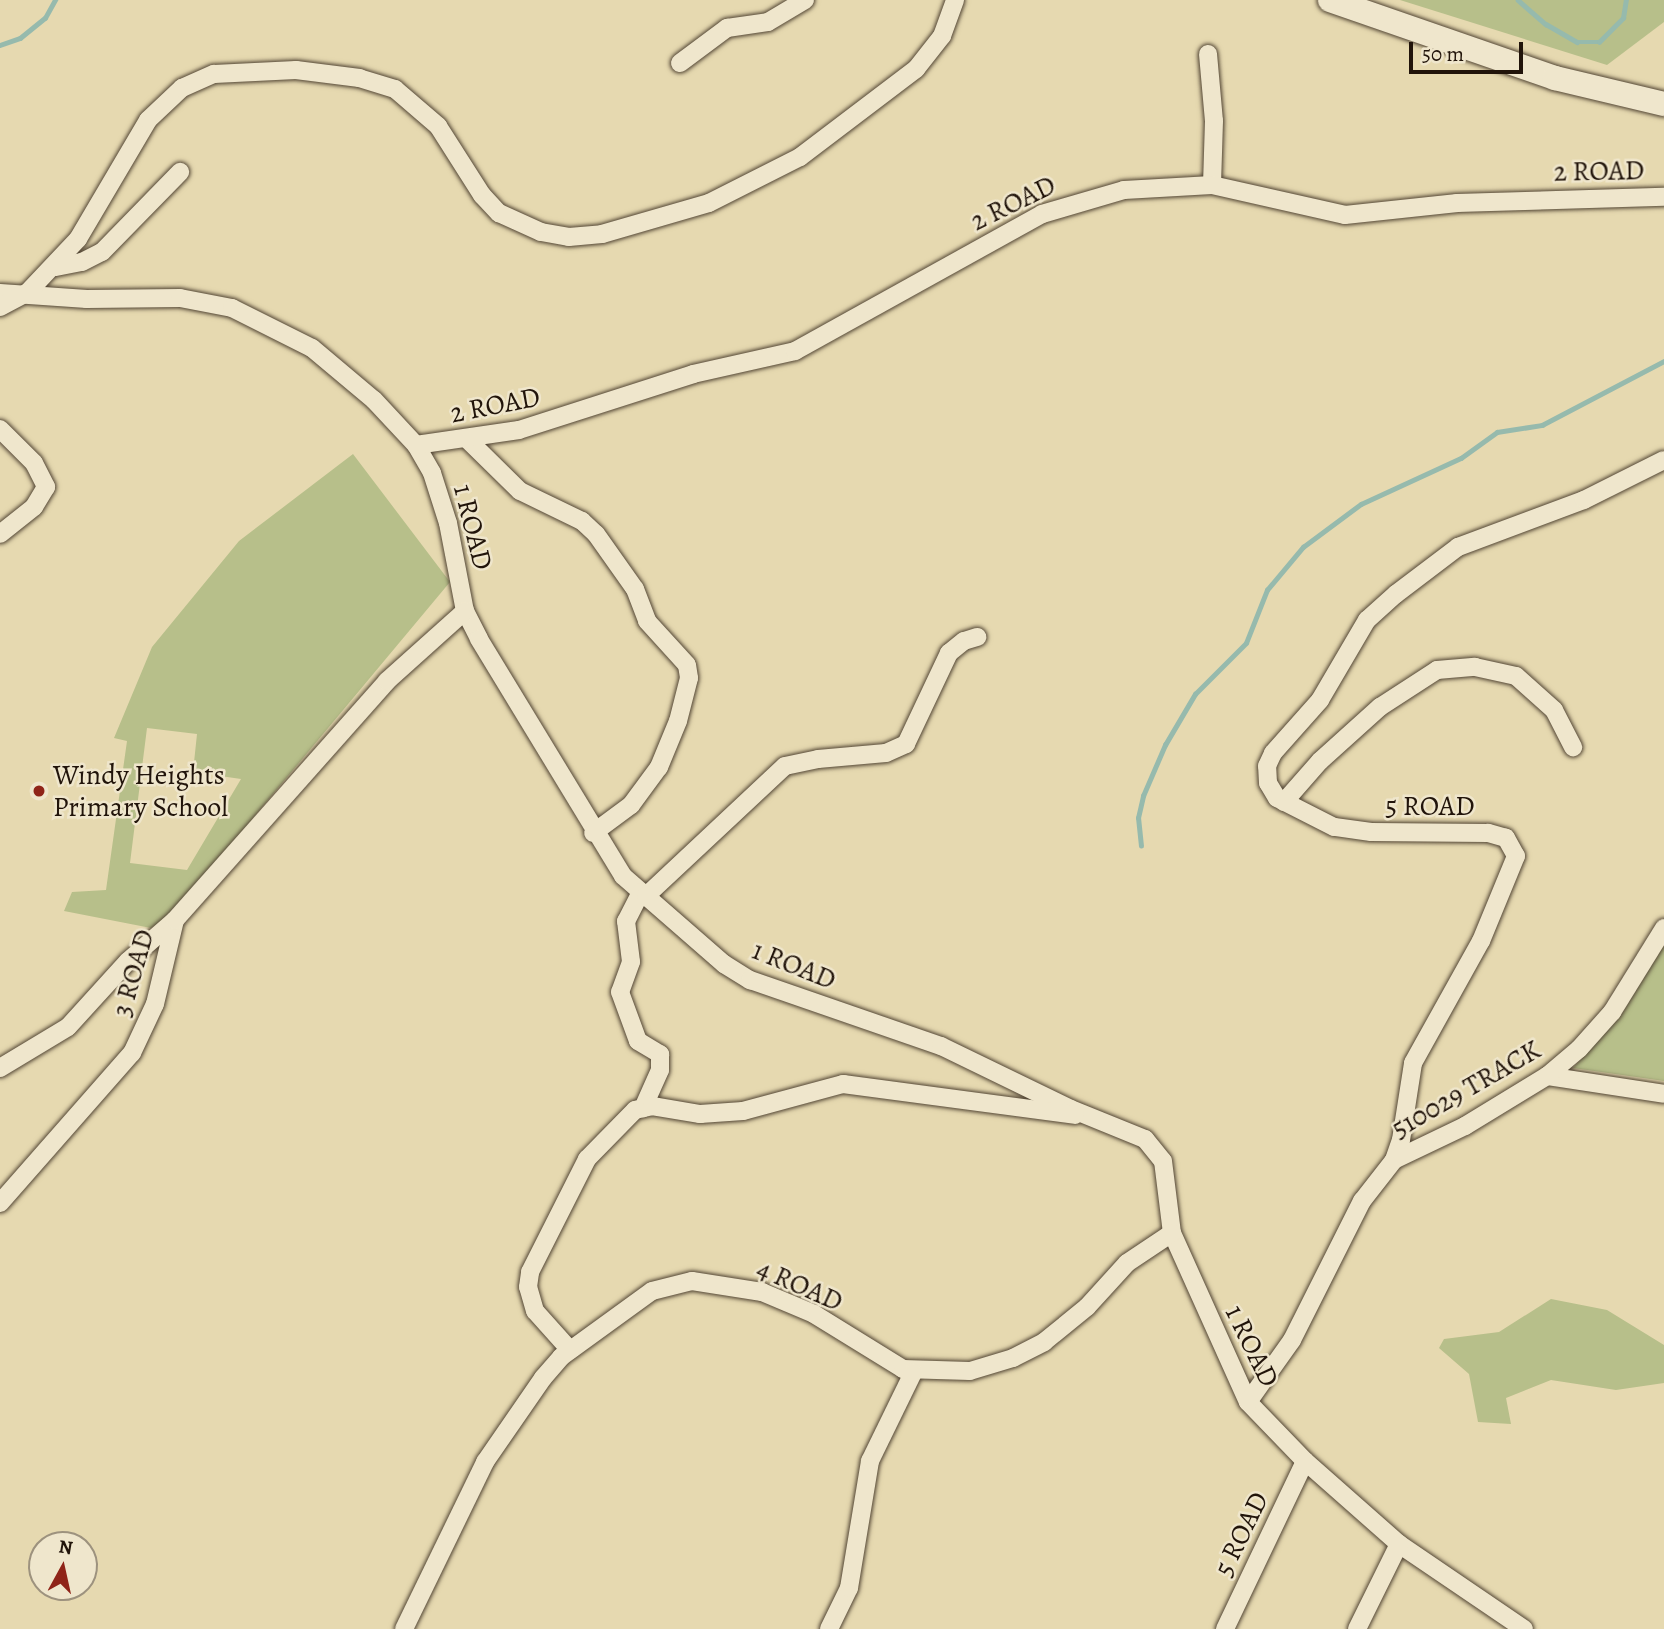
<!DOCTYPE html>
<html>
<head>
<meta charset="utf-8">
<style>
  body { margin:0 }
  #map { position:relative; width:1664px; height:1629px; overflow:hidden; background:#e6d9b0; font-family:Alegreya,serif }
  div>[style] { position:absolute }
  .green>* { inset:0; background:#b7bf8a }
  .stream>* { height:4.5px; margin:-2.25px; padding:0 2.25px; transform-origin:2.25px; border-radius:2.25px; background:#96baad }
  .roads { filter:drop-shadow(0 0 2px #524534) drop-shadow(0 0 2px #524534) }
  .street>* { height:18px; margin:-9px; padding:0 9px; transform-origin:9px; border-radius:9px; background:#efe6cc }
  .secondary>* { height:24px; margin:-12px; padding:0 12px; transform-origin:12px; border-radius:12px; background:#efe6cc }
  .dots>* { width:19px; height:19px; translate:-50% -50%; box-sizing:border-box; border:4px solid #efe6cc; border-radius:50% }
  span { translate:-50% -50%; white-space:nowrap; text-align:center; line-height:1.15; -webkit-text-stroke:5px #efe6cc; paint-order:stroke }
  .street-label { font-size:28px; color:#21140a }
  .poi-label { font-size:28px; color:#21140a }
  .left { translate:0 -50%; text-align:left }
  .north { position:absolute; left:28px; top:1531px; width:70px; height:70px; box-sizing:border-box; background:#efe6cc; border:2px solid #9d927e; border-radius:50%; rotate:8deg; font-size:19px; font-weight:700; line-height:28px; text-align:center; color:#21140a }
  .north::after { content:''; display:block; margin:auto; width:24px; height:32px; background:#8f2418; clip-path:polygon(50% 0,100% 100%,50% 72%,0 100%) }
  .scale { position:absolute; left:1409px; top:42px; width:114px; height:32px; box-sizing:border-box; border:4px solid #21140a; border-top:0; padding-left:9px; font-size:21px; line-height:24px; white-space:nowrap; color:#21140a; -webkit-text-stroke:5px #efe6cc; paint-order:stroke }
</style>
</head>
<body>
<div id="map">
  <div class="green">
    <i style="clip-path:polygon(1400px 0,1664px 0,1664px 22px,1607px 65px)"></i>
    <i style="clip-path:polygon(evenodd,353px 454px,450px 582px,172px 915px,151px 928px,64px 911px,72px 892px,106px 890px,127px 741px,114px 738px,152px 647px,239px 541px,353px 454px,147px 728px,197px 734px,193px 772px,241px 779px,187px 870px,130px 863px,147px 728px)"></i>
    <i style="clip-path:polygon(1664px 945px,1664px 1081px,1573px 1068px,1619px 1018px)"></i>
    <i style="clip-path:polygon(1551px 1299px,1607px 1310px,1664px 1345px,1664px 1383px,1616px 1390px,1551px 1380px,1506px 1398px,1511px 1424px,1478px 1422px,1469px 1374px,1439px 1348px,1444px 1339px,1499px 1332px)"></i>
  </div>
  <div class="stream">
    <i style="left:1518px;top:0;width:37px;rotate:41deg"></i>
    <i style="left:1546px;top:24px;width:36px;rotate:30deg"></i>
    <i style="left:1577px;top:42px;width:22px"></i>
    <i style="left:1599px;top:42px;width:34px;rotate:-45deg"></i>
    <i style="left:1623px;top:18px;width:18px;rotate:-81deg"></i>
    <i style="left:0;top:45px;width:21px;rotate:-19deg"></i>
    <i style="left:20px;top:38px;width:32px;rotate:-39deg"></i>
    <i style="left:45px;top:18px;width:21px;rotate:-61deg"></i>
    <i style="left:1141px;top:846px;width:28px;rotate:-96deg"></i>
    <i style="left:1138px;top:818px;width:23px;rotate:-77deg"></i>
    <i style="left:1143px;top:796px;width:56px;rotate:-66.7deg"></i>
    <i style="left:1165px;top:745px;width:59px;rotate:-59.5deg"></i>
    <i style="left:1195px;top:694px;width:72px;rotate:-45deg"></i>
    <i style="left:1246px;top:643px;width:57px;rotate:-68.4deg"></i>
    <i style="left:1267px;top:590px;width:56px;rotate:-50.1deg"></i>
    <i style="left:1303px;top:547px;width:72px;rotate:-36.6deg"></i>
    <i style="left:1361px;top:504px;width:110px;rotate:-24.7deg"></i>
    <i style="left:1461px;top:458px;width:44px;rotate:-35.8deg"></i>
    <i style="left:1497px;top:432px;width:46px;rotate:-8.8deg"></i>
    <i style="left:1542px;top:425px;width:138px;rotate:-27.7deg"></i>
  </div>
  <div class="roads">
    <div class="street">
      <i style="left:1208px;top:54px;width:67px;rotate:84.9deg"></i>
      <i style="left:1214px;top:121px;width:64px;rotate:91.8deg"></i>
      <i style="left:680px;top:63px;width:59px;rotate:-36.7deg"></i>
      <i style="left:727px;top:28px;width:41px;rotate:-8.3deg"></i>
      <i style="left:768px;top:22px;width:43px;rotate:-30.7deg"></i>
      <i style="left:56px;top:267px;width:26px;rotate:-11deg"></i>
      <i style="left:82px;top:262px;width:22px;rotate:-27deg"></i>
      <i style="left:102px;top:252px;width:112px;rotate:-45.7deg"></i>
      <i style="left:0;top:293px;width:87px;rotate:3.9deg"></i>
      <i style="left:87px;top:299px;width:93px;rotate:-0.6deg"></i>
      <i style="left:180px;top:298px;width:53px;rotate:10.9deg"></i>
      <i style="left:232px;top:308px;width:89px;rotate:26.6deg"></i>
      <i style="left:312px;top:348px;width:81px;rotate:40deg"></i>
      <i style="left:374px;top:400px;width:62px;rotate:47deg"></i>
      <i style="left:416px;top:445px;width:32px;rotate:60deg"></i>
      <i style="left:432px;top:473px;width:52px;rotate:72.3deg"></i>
      <i style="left:448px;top:523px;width:90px;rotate:79.1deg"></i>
      <i style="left:465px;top:611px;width:31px;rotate:63deg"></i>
      <i style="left:479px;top:639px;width:277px;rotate:58.7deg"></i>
      <i style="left:623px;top:876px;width:134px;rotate:41.1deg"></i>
      <i style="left:724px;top:964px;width:31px;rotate:32deg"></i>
      <i style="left:750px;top:980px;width:202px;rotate:19.1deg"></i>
      <i style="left:941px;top:1046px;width:144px;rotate:25.9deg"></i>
      <i style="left:1071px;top:1109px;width:80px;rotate:22.1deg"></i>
      <i style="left:1145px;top:1139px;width:28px;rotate:51deg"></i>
      <i style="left:1163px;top:1161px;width:73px;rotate:82.9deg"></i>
      <i style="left:1172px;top:1233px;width:185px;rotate:65.8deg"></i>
      <i style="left:1248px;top:1402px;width:82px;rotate:46deg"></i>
      <i style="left:1305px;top:1461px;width:125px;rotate:41.4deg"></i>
      <i style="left:1399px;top:1544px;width:151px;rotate:34.2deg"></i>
      <i style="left:0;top:307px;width:32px;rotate:-28deg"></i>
      <i style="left:28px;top:292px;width:73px;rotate:-46.7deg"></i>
      <i style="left:78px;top:239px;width:138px;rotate:-59.5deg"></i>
      <i style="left:148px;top:120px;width:47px;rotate:-43.3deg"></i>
      <i style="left:182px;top:88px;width:35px;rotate:-24deg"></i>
      <i style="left:214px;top:74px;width:82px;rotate:-2.8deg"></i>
      <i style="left:296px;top:70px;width:64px;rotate:7.2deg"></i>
      <i style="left:359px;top:78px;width:38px;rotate:17deg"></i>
      <i style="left:395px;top:89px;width:57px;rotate:40.7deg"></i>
      <i style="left:438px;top:126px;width:82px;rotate:57.5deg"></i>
      <i style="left:482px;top:195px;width:25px;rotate:47deg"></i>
      <i style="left:499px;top:213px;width:46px;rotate:24.3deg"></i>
      <i style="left:541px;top:232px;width:28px;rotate:10deg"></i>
      <i style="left:569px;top:237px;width:33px;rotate:-5deg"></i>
      <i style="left:602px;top:234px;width:111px;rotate:-16.2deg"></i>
      <i style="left:709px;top:203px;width:102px;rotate:-26.8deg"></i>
      <i style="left:800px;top:157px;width:146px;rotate:-37.2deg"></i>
      <i style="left:916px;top:69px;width:42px;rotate:-51.8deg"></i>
      <i style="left:942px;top:36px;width:38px;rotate:-70deg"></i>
      <i style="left:0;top:429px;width:48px;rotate:45deg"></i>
      <i style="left:34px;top:463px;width:27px;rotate:63deg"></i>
      <i style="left:46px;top:487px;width:23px;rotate:121deg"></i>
      <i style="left:34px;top:507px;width:43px;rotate:141.5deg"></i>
      <i style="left:467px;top:439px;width:74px;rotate:44.5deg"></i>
      <i style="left:520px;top:491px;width:69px;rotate:25.8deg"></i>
      <i style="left:582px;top:521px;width:19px;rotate:43deg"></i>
      <i style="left:596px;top:534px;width:67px;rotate:54.7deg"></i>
      <i style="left:635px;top:589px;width:34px;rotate:69deg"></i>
      <i style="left:647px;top:621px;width:59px;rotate:47.7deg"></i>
      <i style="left:687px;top:665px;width:13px;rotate:81deg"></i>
      <i style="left:689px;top:678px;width:44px;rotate:104.3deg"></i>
      <i style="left:678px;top:721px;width:50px;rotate:112.4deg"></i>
      <i style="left:659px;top:767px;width:47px;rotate:126.4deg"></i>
      <i style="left:631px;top:805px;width:47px;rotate:143.6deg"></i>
      <i style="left:416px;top:445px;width:104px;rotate:-8.3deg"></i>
      <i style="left:519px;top:430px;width:183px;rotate:-17.8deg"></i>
      <i style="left:693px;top:374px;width:105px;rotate:-12.7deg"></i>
      <i style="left:795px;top:351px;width:282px;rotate:-29deg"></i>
      <i style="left:1042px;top:214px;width:85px;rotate:-16.3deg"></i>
      <i style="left:1124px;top:190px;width:88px;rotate:-3.3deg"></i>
      <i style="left:1212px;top:185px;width:136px;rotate:12.7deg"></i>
      <i style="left:1345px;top:215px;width:113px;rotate:-6.1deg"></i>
      <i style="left:1457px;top:203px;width:207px;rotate:-1.7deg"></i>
      <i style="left:1284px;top:802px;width:55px;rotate:-48.7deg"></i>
      <i style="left:1320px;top:761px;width:81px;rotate:-42deg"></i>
      <i style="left:1380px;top:707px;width:68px;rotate:-33deg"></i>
      <i style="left:1437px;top:670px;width:38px;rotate:-5deg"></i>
      <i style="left:1475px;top:667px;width:42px;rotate:12.4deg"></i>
      <i style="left:1516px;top:676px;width:51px;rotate:41.8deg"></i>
      <i style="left:1554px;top:710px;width:42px;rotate:62.8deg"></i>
      <i style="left:641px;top:892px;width:33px;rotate:117deg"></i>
      <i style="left:626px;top:921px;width:41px;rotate:83deg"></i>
      <i style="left:631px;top:962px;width:32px;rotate:110deg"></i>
      <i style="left:620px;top:992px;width:52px;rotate:69.8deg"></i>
      <i style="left:638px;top:1041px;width:26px;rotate:31deg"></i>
      <i style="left:660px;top:1054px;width:16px;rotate:90deg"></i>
      <i style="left:660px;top:1070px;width:42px;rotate:114.1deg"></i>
      <i style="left:646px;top:896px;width:190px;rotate:-43.1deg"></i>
      <i style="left:785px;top:766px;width:34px;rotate:-12deg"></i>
      <i style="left:818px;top:759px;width:68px;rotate:-5deg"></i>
      <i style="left:886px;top:753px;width:22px;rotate:-24deg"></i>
      <i style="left:906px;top:744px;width:101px;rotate:-64.7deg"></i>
      <i style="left:949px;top:653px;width:19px;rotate:-39deg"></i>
      <i style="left:964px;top:641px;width:14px;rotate:-17deg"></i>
      <i style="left:0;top:1068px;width:79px;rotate:-31.1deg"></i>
      <i style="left:68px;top:1027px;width:89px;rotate:-47.7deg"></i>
      <i style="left:128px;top:961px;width:62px;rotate:-41.1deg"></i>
      <i style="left:1547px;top:1076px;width:118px;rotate:8.7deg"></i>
      <i style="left:1394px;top:1160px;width:79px;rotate:-25.6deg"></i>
      <i style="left:1465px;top:1126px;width:96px;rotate:-31.4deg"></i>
      <i style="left:1547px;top:1076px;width:42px;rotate:-40.2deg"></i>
      <i style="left:1579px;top:1049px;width:50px;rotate:-48.3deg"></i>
      <i style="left:1612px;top:1012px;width:99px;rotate:-58.2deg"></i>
      <i style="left:0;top:1203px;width:200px;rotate:-48.7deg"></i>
      <i style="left:132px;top:1053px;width:54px;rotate:-64.9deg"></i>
      <i style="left:155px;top:1004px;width:86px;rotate:-76.6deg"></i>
      <i style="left:175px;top:920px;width:319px;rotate:-48.4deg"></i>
      <i style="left:387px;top:681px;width:105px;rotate:-41.9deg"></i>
      <i style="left:570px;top:1350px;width:52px;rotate:-131.9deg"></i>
      <i style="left:535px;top:1311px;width:25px;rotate:-106deg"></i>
      <i style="left:528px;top:1287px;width:15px;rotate:-82deg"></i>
      <i style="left:530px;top:1272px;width:127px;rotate:-63.2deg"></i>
      <i style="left:587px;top:1159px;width:69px;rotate:-45.6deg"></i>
      <i style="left:635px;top:1110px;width:17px;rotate:-13deg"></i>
      <i style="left:652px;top:1106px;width:49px;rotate:9.5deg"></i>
      <i style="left:700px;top:1114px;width:43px;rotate:-4deg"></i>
      <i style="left:743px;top:1111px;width:104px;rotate:-15.1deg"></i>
      <i style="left:843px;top:1084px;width:234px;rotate:7.6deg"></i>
      <i style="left:1248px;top:1402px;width:76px;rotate:-54.6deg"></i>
      <i style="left:1292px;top:1340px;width:156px;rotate:-63.3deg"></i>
      <i style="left:1362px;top:1201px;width:52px;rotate:-52deg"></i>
      <i style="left:1394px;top:1160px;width:21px;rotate:-71deg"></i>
      <i style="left:1401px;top:1140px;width:78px;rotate:-81.1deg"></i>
      <i style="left:1413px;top:1063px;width:140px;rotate:-60.9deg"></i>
      <i style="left:1481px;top:941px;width:92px;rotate:-67.6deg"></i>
      <i style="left:1516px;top:856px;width:21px;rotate:-119deg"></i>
      <i style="left:1506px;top:838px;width:19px;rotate:-164deg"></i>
      <i style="left:1488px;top:833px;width:117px;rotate:-179.5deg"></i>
      <i style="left:1371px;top:832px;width:37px;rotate:-172deg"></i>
      <i style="left:1334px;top:827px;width:64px;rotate:-153deg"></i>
      <i style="left:1277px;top:798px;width:17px;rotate:-121deg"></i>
      <i style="left:1268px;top:783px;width:17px;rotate:-93deg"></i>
      <i style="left:1267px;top:766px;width:14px;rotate:-65deg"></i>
      <i style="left:1273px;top:753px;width:71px;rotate:-48.4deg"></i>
      <i style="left:1320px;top:700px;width:93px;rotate:-59.6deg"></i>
      <i style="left:1367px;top:620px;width:39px;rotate:-42deg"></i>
      <i style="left:1396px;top:594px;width:78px;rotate:-37.2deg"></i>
      <i style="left:1458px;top:547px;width:134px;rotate:-20.5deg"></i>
      <i style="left:1584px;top:500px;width:89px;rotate:-26.6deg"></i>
      <i style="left:404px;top:1629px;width:186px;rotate:-64.1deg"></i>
      <i style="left:485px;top:1462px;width:102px;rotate:-55.4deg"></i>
      <i style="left:543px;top:1378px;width:28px;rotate:-49deg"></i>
      <i style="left:561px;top:1357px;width:112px;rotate:-36deg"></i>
      <i style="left:652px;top:1291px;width:41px;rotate:-14deg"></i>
      <i style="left:692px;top:1281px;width:71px;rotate:8.9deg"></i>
      <i style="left:762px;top:1292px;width:56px;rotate:22.9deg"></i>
      <i style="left:814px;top:1314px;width:105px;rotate:31.7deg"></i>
      <i style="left:903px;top:1369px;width:67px;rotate:1.7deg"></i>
      <i style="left:970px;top:1371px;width:45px;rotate:-16.8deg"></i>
      <i style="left:1013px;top:1358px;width:35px;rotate:-27deg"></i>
      <i style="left:1044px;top:1342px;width:55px;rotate:-39.1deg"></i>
      <i style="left:1087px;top:1307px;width:59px;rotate:-47.7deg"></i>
      <i style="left:1127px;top:1263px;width:54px;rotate:-33.7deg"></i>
      <i style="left:829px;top:1629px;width:46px;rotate:-64deg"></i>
      <i style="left:849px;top:1588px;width:129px;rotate:-80.6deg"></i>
      <i style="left:870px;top:1461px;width:98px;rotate:-64deg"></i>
      <i style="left:1225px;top:1629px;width:186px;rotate:-64.5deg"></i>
      <i style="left:1357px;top:1629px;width:95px;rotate:-63.7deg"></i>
    </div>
    <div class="secondary">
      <i style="left:1330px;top:0;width:238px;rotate:19.1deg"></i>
      <i style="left:1555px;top:78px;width:112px;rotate:13.4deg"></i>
    </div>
  </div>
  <div class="dots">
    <i style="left:39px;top:791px;background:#8f2418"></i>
  </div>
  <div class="street-label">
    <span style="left:1599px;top:171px;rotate:-1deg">2 ROAD</span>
    <span style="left:1013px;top:203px;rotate:-26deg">2 ROAD</span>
    <span style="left:495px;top:405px;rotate:-11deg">2 ROAD</span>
    <span style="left:473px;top:527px;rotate:76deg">1 ROAD</span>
    <span style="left:1430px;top:806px">5 ROAD</span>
    <span style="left:794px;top:965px;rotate:22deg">1 ROAD</span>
    <span style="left:133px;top:973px;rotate:-74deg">3 ROAD</span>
    <span style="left:1466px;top:1089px;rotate:-30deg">510029 TRACK</span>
    <span style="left:800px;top:1285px;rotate:24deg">4 ROAD</span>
    <span style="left:1252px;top:1346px;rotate:64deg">1 ROAD</span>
    <span style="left:1241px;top:1534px;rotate:-64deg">5 ROAD</span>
  </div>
  <div class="poi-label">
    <span class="left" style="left:53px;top:791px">Windy Heights<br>Primary School</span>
  </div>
  <div class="north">N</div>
  <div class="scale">50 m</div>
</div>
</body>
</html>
